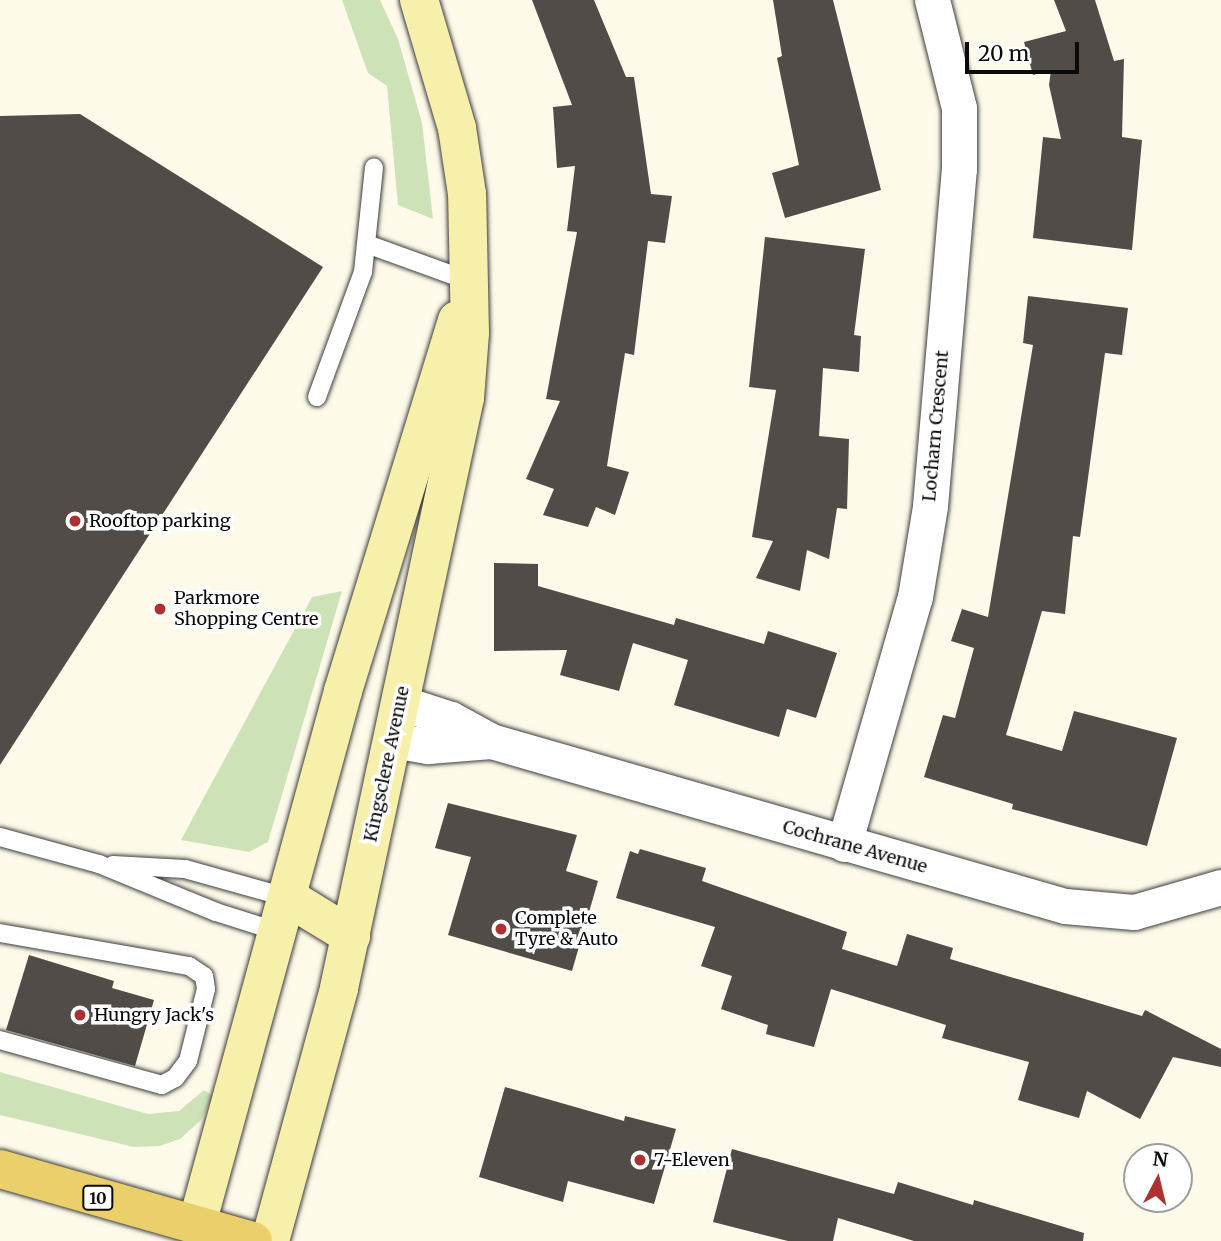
<!DOCTYPE html>
<html>
<head>
<meta charset="utf-8">
<style>
  body { margin:0 }
  #map { position:relative; width:1221px; height:1241px; overflow:hidden; background:#fdfae9; font-family:Merriweather,serif }
  div>[style] { position:absolute }
  .green>* { inset:0; background:#cde3b7 }
  .building>* { inset:0; background:#524c48 }
  .roads { filter:drop-shadow(0 0 2px #3d3d3d) drop-shadow(0 0 2px #3d3d3d) }
  .lane>* { height:18px; margin:-9px; padding:0 9px; transform-origin:9px; border-radius:9px; background:#fff }
  .street>* { height:35px; margin:-17.5px; padding:0 17.5px; transform-origin:17.5px; border-radius:17.5px; background:#fff }
  .secondary>* { height:38px; margin:-19px; padding:0 19px; transform-origin:19px; border-radius:19px; background:#f7f0aa }
  .primary>* { height:38px; margin:-19px; padding:0 19px; transform-origin:19px; border-radius:19px; background:#ebcf6b }
  .dots>* { width:19px; height:19px; translate:-50% -50%; box-sizing:border-box; border:4px solid #fff; border-radius:50% }
  span { translate:-50% -50%; white-space:nowrap; text-align:center; line-height:1.15; -webkit-text-stroke:7px #fff; paint-order:stroke }
  .shield-label span { padding:2px 5px; background:#fff; border:2px solid; border-radius:5px; -webkit-text-stroke-width:0 }
  .shield-label { font-size:16px; color:#0a0a0a; font-weight:700 }
  .street-label { font-size:18px; color:#0a0a0a }
  .poi-label { font-size:18px; color:#0a0a0a }
  .left { translate:0 -50%; text-align:left }
  .north { position:absolute; left:1123px; top:1143px; width:70px; height:70px; box-sizing:border-box; background:#fff; border:2px solid #9d9d9d; border-radius:50%; rotate:7deg; font-size:19px; font-weight:700; line-height:28px; text-align:center; color:#0a0a0a }
  .north::after { content:''; display:block; margin:auto; width:24px; height:32px; background:#ac3133; clip-path:polygon(50% 0,100% 100%,50% 72%,0 100%) }
  .scale { position:absolute; left:965px; top:42px; width:114px; height:32px; box-sizing:border-box; border:4px solid #0a0a0a; border-top:0; padding-left:9px; font-size:21px; line-height:24px; white-space:nowrap; color:#0a0a0a; -webkit-text-stroke:5px #fff; paint-order:stroke }
</style>
</head>
<body>
<div id="map">
  <div class="green">
    <i style="clip-path:polygon(342px 0,380px 0,398px 39px,422px 123px,433px 219px,398px 205px,387px 86px,368px 73px)"></i>
    <i style="clip-path:polygon(342px 591px,268px 842px,249px 852px,181px 840px,312px 597px)"></i>
    <i style="clip-path:polygon(0 1072px,148px 1114px,179px 1111px,204px 1090px,213px 1096px,201px 1120px,180px 1139px,160px 1146px,134px 1147px,0 1115px)"></i>
  </div>
  <div class="building">
    <i style="clip-path:polygon(532px 0,594px 0,626px 77px,634px 77px,651px 194px,672px 196px,665px 243px,648px 241px,634px 355px,625px 353px,607px 466px,629px 472px,615px 515px,596px 507px,588px 527px,543px 515px,554px 489px,526px 479px,560px 401px,546px 399px,577px 232px,567px 231px,575px 166px,557px 168px,553px 107px,572px 105px)"></i>
    <i style="clip-path:polygon(773px 0,833px 0,881px 190px,785px 218px,772px 173px,799px 165px,777px 58px,782px 56px)"></i>
    <i style="clip-path:polygon(1054px 0,1095px 0,1114px 61px,1124px 59px,1122px 137px,1142px 140px,1132px 250px,1033px 238px,1043px 137px,1061px 139px,1049px 85px,1051px 70px,1033px 75px,1024px 42px,1066px 31px)"></i>
    <i style="clip-path:polygon(80px 114px,323px 267px,0 765px,0 116px)"></i>
    <i style="clip-path:polygon(765px 237px,865px 249px,854px 335px,861px 336px,859px 372px,823px 368px,819px 436px,849px 439px,847px 509px,837px 508px,829px 559px,807px 550px,800px 591px,756px 578px,773px 541px,752px 537px,776px 390px,749px 387px)"></i>
    <i style="clip-path:polygon(1028px 296px,1128px 308px,1122px 355px,1105px 353px,1080px 537px,1073px 536px,1065px 614px,1042px 611px,1006px 735px,1062px 751px,1074px 711px,1177px 738px,1147px 846px,1012px 809px,1013px 804px,924px 777px,943px 715px,955px 718px,974px 648px,951px 641px,962px 609px,988px 617px,1033px 345px,1023px 343px)"></i>
    <i style="clip-path:polygon(494px 563px,538px 564px,538px 586px,674px 625px,676px 618px,764px 644px,768px 631px,837px 653px,816px 718px,787px 709px,779px 737px,674px 705px,688px 660px,633px 643px,619px 691px,560px 675px,567px 650px,494px 651px)"></i>
    <i style="clip-path:polygon(448px 803px,577px 835px,566px 871px,598px 881px,572px 971px,448px 935px,471px 857px,435px 848px)"></i>
    <i style="clip-path:polygon(640px 849px,706px 868px,702px 881px,847px 932px,842px 949px,897px 966px,907px 934px,953px 948px,950px 959px,1142px 1016px,1145px 1010px,1221px 1049px,1221px 1067px,1173px 1057px,1140px 1119px,1087px 1091px,1079px 1118px,1018px 1100px,1029px 1062px,942px 1038px,946px 1025px,831px 989px,814px 1047px,766px 1034px,768px 1025px,721px 1009px,732px 976px,701px 966px,715px 927px,616px 898px,630px 851px,638px 854px)"></i>
    <i style="clip-path:polygon(29px 955px,114px 981px,112px 988px,154px 1000px,135px 1066px,6px 1030px)"></i>
    <i style="clip-path:polygon(505px 1087px,624px 1121px,625px 1116px,676px 1129px,654px 1204px,568px 1181px,563px 1202px,479px 1177px)"></i>
    <i style="clip-path:polygon(732px 1149px,894px 1194px,898px 1182px,973px 1205px,974px 1200px,1084px 1233px,1083px 1241px,914px 1241px,838px 1218px,833px 1241px,788px 1241px,713px 1222px)"></i>
  </div>
  <div class="roads">
    <div class="lane">
      <i style="left:367px;top:244px;width:109px;rotate:19.9deg"></i>
      <i style="left:317px;top:397px;width:133px;rotate:-69.8deg"></i>
      <i style="left:363px;top:272px;width:105px;rotate:-84deg"></i>
      <i style="left:0;top:837px;width:103px;rotate:15.3deg"></i>
      <i style="left:99px;top:864px;width:126px;rotate:22.3deg"></i>
      <i style="left:216px;top:912px;width:66px;rotate:17.6deg"></i>
      <i style="left:113px;top:865px;width:72px;rotate:3.2deg"></i>
      <i style="left:185px;top:869px;width:108px;rotate:15.6deg"></i>
      <i style="left:0;top:933px;width:192px;rotate:9.9deg"></i>
      <i style="left:189px;top:966px;width:18px;rotate:34deg"></i>
      <i style="left:204px;top:976px;width:13px;rotate:81deg"></i>
      <i style="left:206px;top:989px;width:74px;rotate:104deg"></i>
      <i style="left:188px;top:1061px;width:21px;rotate:127deg"></i>
      <i style="left:175px;top:1078px;width:15px;rotate:152deg"></i>
      <i style="left:162px;top:1085px;width:168px;rotate:-164.5deg"></i>
    </div>
    <div class="street">
      <i style="left:401px;top:703px;width:52px;rotate:17.7deg"></i>
      <i style="left:451px;top:719px;width:46px;rotate:28.8deg"></i>
      <i style="left:491px;top:741px;width:597px;rotate:16.04deg"></i>
      <i style="left:1065px;top:906px;width:69px;rotate:5deg"></i>
      <i style="left:1134px;top:912px;width:91px;rotate:-16deg"></i>
      <i style="left:393px;top:740px;width:36px;rotate:10deg"></i>
      <i style="left:428px;top:746px;width:63px;rotate:-4.5deg"></i>
      <i style="left:844px;top:844px;width:257px;rotate:-74deg"></i>
      <i style="left:915px;top:597px;width:92px;rotate:-80.6deg"></i>
      <i style="left:930px;top:506px;width:338px;rotate:-85.1deg"></i>
      <i style="left:959px;top:169px;width:61px;rotate:-90deg"></i>
      <i style="left:959px;top:108px;width:111px;rotate:-104deg"></i>
    </div>
    <div class="secondary">
      <i style="left:289px;top:898px;width:73px;rotate:31.5deg"></i>
      <i style="left:197px;top:1224px;width:553px;rotate:-74.68deg"></i>
      <i style="left:343px;top:691px;width:388px;rotate:-72.9deg"></i>
      <i style="left:270px;top:1241px;width:262px;rotate:-74.7deg"></i>
      <i style="left:339px;top:988px;width:603px;rotate:-77.95deg"></i>
      <i style="left:465px;top:398px;width:65px;rotate:-85.6deg"></i>
      <i style="left:470px;top:333px;width:139px;rotate:-91.2deg"></i>
      <i style="left:467px;top:194px;width:67px;rotate:-98.6deg"></i>
      <i style="left:457px;top:128px;width:134px;rotate:-106.5deg"></i>
    </div>
    <div class="primary">
      <i style="left:0;top:1169px;width:263px;rotate:15.9deg"></i>
    </div>
  </div>
  <div class="dots">
    <i style="left:75px;top:521px;background:#ac3133"></i>
    <i style="left:160px;top:609px;background:#ac3133"></i>
    <i style="left:501px;top:929px;background:#ac3133"></i>
    <i style="left:80px;top:1015px;background:#ac3133"></i>
    <i style="left:640px;top:1160px;background:#ac3133"></i>
  </div>
  <div class="shield-label">
    <span style="left:98px;top:1198px">10</span>
  </div>
  <div class="street-label">
    <span style="left:936px;top:426px;rotate:-85deg">Locharn Crescent</span>
    <span style="left:387px;top:764px;rotate:-78deg">Kingsclere Avenue</span>
    <span style="left:855px;top:847px;rotate:16deg">Cochrane Avenue</span>
  </div>
  <div class="poi-label">
    <span class="left" style="left:89px;top:521px">Rooftop parking</span>
    <span class="left" style="left:174px;top:609px">Parkmore<br>Shopping Centre</span>
    <span class="left" style="left:515px;top:929px">Complete<br>Tyre &amp; Auto</span>
    <span class="left" style="left:94px;top:1015px">Hungry Jack's</span>
    <span class="left" style="left:654px;top:1160px">7-Eleven</span>
  </div>
  <div class="north">N</div>
  <div class="scale">20 m</div>
</div>
</body>
</html>
